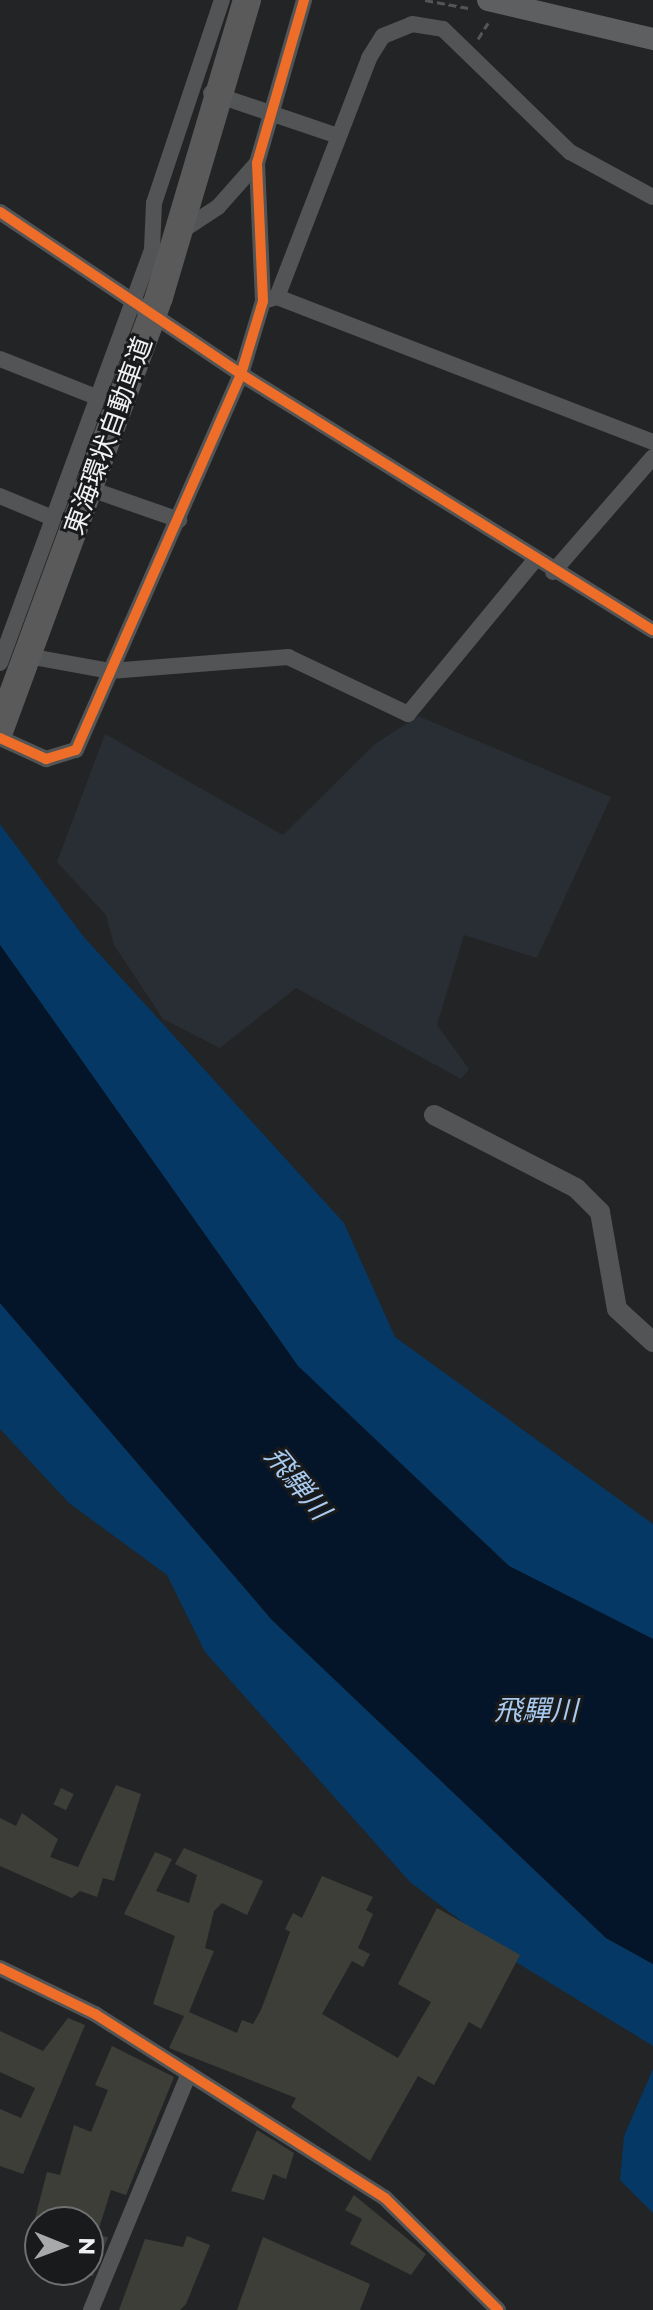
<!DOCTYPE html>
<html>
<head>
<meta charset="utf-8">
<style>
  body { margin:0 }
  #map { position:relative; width:653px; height:2310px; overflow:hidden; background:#232425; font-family:Montserrat,"Noto Sans JP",sans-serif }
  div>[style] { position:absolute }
  .built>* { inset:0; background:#292e34 }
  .green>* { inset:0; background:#053864 }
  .water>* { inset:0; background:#041529 }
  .building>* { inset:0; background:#3e3e39; transform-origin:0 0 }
  .path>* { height:3px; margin-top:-1.5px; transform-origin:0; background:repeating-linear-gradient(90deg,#555556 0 8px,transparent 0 12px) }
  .minor>* { height:16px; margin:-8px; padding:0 8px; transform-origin:8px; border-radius:8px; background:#535455 }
  .tertiary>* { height:20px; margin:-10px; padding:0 10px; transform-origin:10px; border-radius:10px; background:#535455 }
  .secondary>* { height:22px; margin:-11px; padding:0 11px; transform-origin:11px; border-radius:11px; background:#5e5f60 }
  .motorway-bridge>* { height:28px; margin:-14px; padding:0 14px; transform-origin:14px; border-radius:14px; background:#5a5a5b }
  .cycleway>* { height:10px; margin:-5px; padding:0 5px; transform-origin:5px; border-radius:5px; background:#ee6e29 }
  span { translate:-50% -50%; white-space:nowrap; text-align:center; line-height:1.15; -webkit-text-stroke:6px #181a1c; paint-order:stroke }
  .street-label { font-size:26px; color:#f0f1f3 }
  .water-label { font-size:28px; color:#a9caef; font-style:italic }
  .north { position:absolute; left:24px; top:2206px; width:80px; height:80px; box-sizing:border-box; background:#181a1c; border:2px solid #6e7072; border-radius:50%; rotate:91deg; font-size:22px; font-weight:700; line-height:32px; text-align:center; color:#f0f1f3 }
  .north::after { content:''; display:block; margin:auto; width:28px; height:36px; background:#a8a9ab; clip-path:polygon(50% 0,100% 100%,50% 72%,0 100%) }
</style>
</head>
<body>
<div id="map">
  <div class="built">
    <i style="clip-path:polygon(418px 716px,611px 797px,537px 958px,464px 935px,437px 1025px,469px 1069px,461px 1079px,296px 988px,220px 1048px,163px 1019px,114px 945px,106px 915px,57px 862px,105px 734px,283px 835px,375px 744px)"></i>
  </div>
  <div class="green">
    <i style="clip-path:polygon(0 824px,83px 936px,344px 1223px,395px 1337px,653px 1524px,653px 1639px,509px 1566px,298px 1366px,0 945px)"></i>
    <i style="clip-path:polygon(0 1303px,272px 1620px,606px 1938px,653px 1964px,653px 2046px,511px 1959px,410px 1882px,205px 1652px,167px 1575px,69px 1503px,0 1429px)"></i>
    <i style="clip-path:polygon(653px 2069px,653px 2213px,620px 2180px,624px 2136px)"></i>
  </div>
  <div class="water">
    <i style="clip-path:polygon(0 945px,298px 1366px,509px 1566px,653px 1639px,653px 1964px,606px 1938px,272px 1620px,0 1303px)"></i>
  </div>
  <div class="building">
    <i style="clip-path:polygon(116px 1785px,141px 1794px,114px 1881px,103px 1878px,97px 1897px,80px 1891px,72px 1898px,0 1866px,0 1818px,16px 1826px,22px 1813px,58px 1839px,50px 1857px,78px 1867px)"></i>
    <i style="left:61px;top:1788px;width:14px;height:18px;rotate:25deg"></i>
    <i style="clip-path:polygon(184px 1848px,263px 1881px,247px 1915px,222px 1903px,214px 1911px,205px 1948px,214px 1951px,189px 2012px,237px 2033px,242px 2020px,253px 2024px,261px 2010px,290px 1932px,285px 1929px,293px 1913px,302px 1918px,322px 1876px,373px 1897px,366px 1910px,373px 1914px,358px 1948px,370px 1954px,363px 1967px,352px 1961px,322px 2014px,398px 2058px,431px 2002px,398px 1984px,437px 1908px,520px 1955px,481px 2029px,469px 2022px,434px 2085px,418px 2076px,370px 2161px,291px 2107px,296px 2098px,169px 2048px,184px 2016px,153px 2004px,175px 1936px,124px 1914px,155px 1852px,172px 1859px,156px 1891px,189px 1903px,197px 1875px,175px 1864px)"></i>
    <i style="clip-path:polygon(68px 2018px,85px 2025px,23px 2174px,0 2166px,0 2109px,21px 2118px,35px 2088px,0 2072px,0 2031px,43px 2051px)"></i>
    <i style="clip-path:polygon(112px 2046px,174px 2077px,126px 2195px,111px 2190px,99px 2228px,34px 2222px,47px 2172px,60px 2175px,74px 2125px,91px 2132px,108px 2090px,95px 2085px)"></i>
    <i style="clip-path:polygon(257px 2130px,294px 2153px,286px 2179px,273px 2174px,264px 2200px,231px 2191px)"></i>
    <i style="clip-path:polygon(354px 2195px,426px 2254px,411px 2275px,350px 2244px,362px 2219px,345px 2210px)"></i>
    <i style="clip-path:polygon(92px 2235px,108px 2237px,93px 2276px,86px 2275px)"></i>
    <i style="clip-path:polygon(187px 2236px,210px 2245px,186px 2304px,180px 2310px,119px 2310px,145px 2239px,183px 2247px)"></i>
    <i style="clip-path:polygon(263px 2237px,370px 2284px,360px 2310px,237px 2310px)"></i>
  </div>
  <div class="path">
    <i style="left:425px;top:0;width:44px;rotate:10.5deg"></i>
    <i style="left:478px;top:39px;width:19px;rotate:-58deg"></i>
  </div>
  <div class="minor">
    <i style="left:211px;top:93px;width:134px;rotate:18.7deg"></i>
    <i style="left:0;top:212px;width:290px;rotate:33.9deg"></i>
    <i style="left:241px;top:374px;width:76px;rotate:-73.2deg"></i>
    <i style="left:263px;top:301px;width:138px;rotate:-92.5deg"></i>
    <i style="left:257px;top:163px;width:170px;rotate:-73.9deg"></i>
    <i style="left:177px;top:234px;width:49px;rotate:-33.4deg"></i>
    <i style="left:218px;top:207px;width:59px;rotate:-48.4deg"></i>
    <i style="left:277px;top:297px;width:403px;rotate:21.1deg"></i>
    <i style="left:263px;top:301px;width:15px;rotate:-16deg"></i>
    <i style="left:277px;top:297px;width:256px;rotate:-68.9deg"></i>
    <i style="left:369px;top:58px;width:26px;rotate:-58deg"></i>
    <i style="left:383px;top:36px;width:31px;rotate:-22deg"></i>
    <i style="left:412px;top:24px;width:31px;rotate:9deg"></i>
    <i style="left:443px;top:29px;width:177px;rotate:44.1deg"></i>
    <i style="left:570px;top:152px;width:94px;rotate:28.5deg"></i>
    <i style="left:0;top:359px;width:103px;rotate:21.6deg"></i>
    <i style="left:82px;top:486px;width:103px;rotate:19.3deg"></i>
    <i style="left:0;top:496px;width:54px;rotate:22.8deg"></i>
    <i style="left:553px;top:572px;width:152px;rotate:-49deg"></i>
    <i style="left:22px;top:655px;width:89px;rotate:10.3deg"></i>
    <i style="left:110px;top:671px;width:179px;rotate:-4.5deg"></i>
    <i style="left:288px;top:657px;width:133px;rotate:25.4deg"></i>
    <i style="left:408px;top:714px;width:198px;rotate:-50.5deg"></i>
    <i style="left:0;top:663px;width:441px;rotate:-69.8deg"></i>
    <i style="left:152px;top:249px;width:46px;rotate:-87.5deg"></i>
    <i style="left:154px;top:203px;width:214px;rotate:-71.5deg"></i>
    <i style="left:0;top:738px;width:51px;rotate:24.5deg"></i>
    <i style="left:46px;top:759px;width:31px;rotate:-17deg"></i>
    <i style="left:76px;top:750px;width:411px;rotate:-66.3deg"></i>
    <i style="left:241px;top:374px;width:485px;rotate:31.9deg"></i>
    <i style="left:0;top:1968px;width:106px;rotate:25.8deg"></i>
    <i style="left:95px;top:2014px;width:343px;rotate:32.4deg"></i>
    <i style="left:385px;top:2198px;width:159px;rotate:44.7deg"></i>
    <i style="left:91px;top:2310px;width:256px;rotate:-67.5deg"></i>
  </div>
  <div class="tertiary">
    <i style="left:434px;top:1115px;width:160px;rotate:27.2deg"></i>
    <i style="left:576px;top:1188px;width:34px;rotate:45deg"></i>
    <i style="left:600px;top:1212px;width:98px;rotate:80.1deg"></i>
    <i style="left:617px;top:1309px;width:49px;rotate:42.5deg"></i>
  </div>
  <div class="secondary">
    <i style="left:488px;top:0;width:170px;rotate:13.3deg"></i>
  </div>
  <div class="motorway-bridge">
    <i style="left:0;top:729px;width:460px;rotate:-69.8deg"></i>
    <i style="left:159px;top:297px;width:310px;rotate:-73.5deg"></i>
  </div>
  <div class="cycleway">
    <i style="left:0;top:212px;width:290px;rotate:33.9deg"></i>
    <i style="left:241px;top:374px;width:76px;rotate:-73.2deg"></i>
    <i style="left:263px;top:301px;width:138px;rotate:-92.5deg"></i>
    <i style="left:257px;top:163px;width:170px;rotate:-73.9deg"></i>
    <i style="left:0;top:738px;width:51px;rotate:24.5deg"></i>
    <i style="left:46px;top:759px;width:31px;rotate:-17deg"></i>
    <i style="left:76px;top:750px;width:411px;rotate:-66.3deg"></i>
    <i style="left:241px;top:374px;width:485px;rotate:31.9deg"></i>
    <i style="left:0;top:1968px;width:106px;rotate:25.8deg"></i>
    <i style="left:95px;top:2014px;width:343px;rotate:32.4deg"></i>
    <i style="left:385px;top:2198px;width:159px;rotate:44.7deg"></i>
  </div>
  <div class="street-label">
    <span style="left:109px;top:436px;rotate:-70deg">東海環状自動車道</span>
  </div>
  <div class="water-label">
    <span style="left:298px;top:1483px;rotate:51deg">飛騨川</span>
    <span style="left:536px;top:1710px">飛驒川</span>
  </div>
  <div class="north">N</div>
</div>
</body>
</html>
